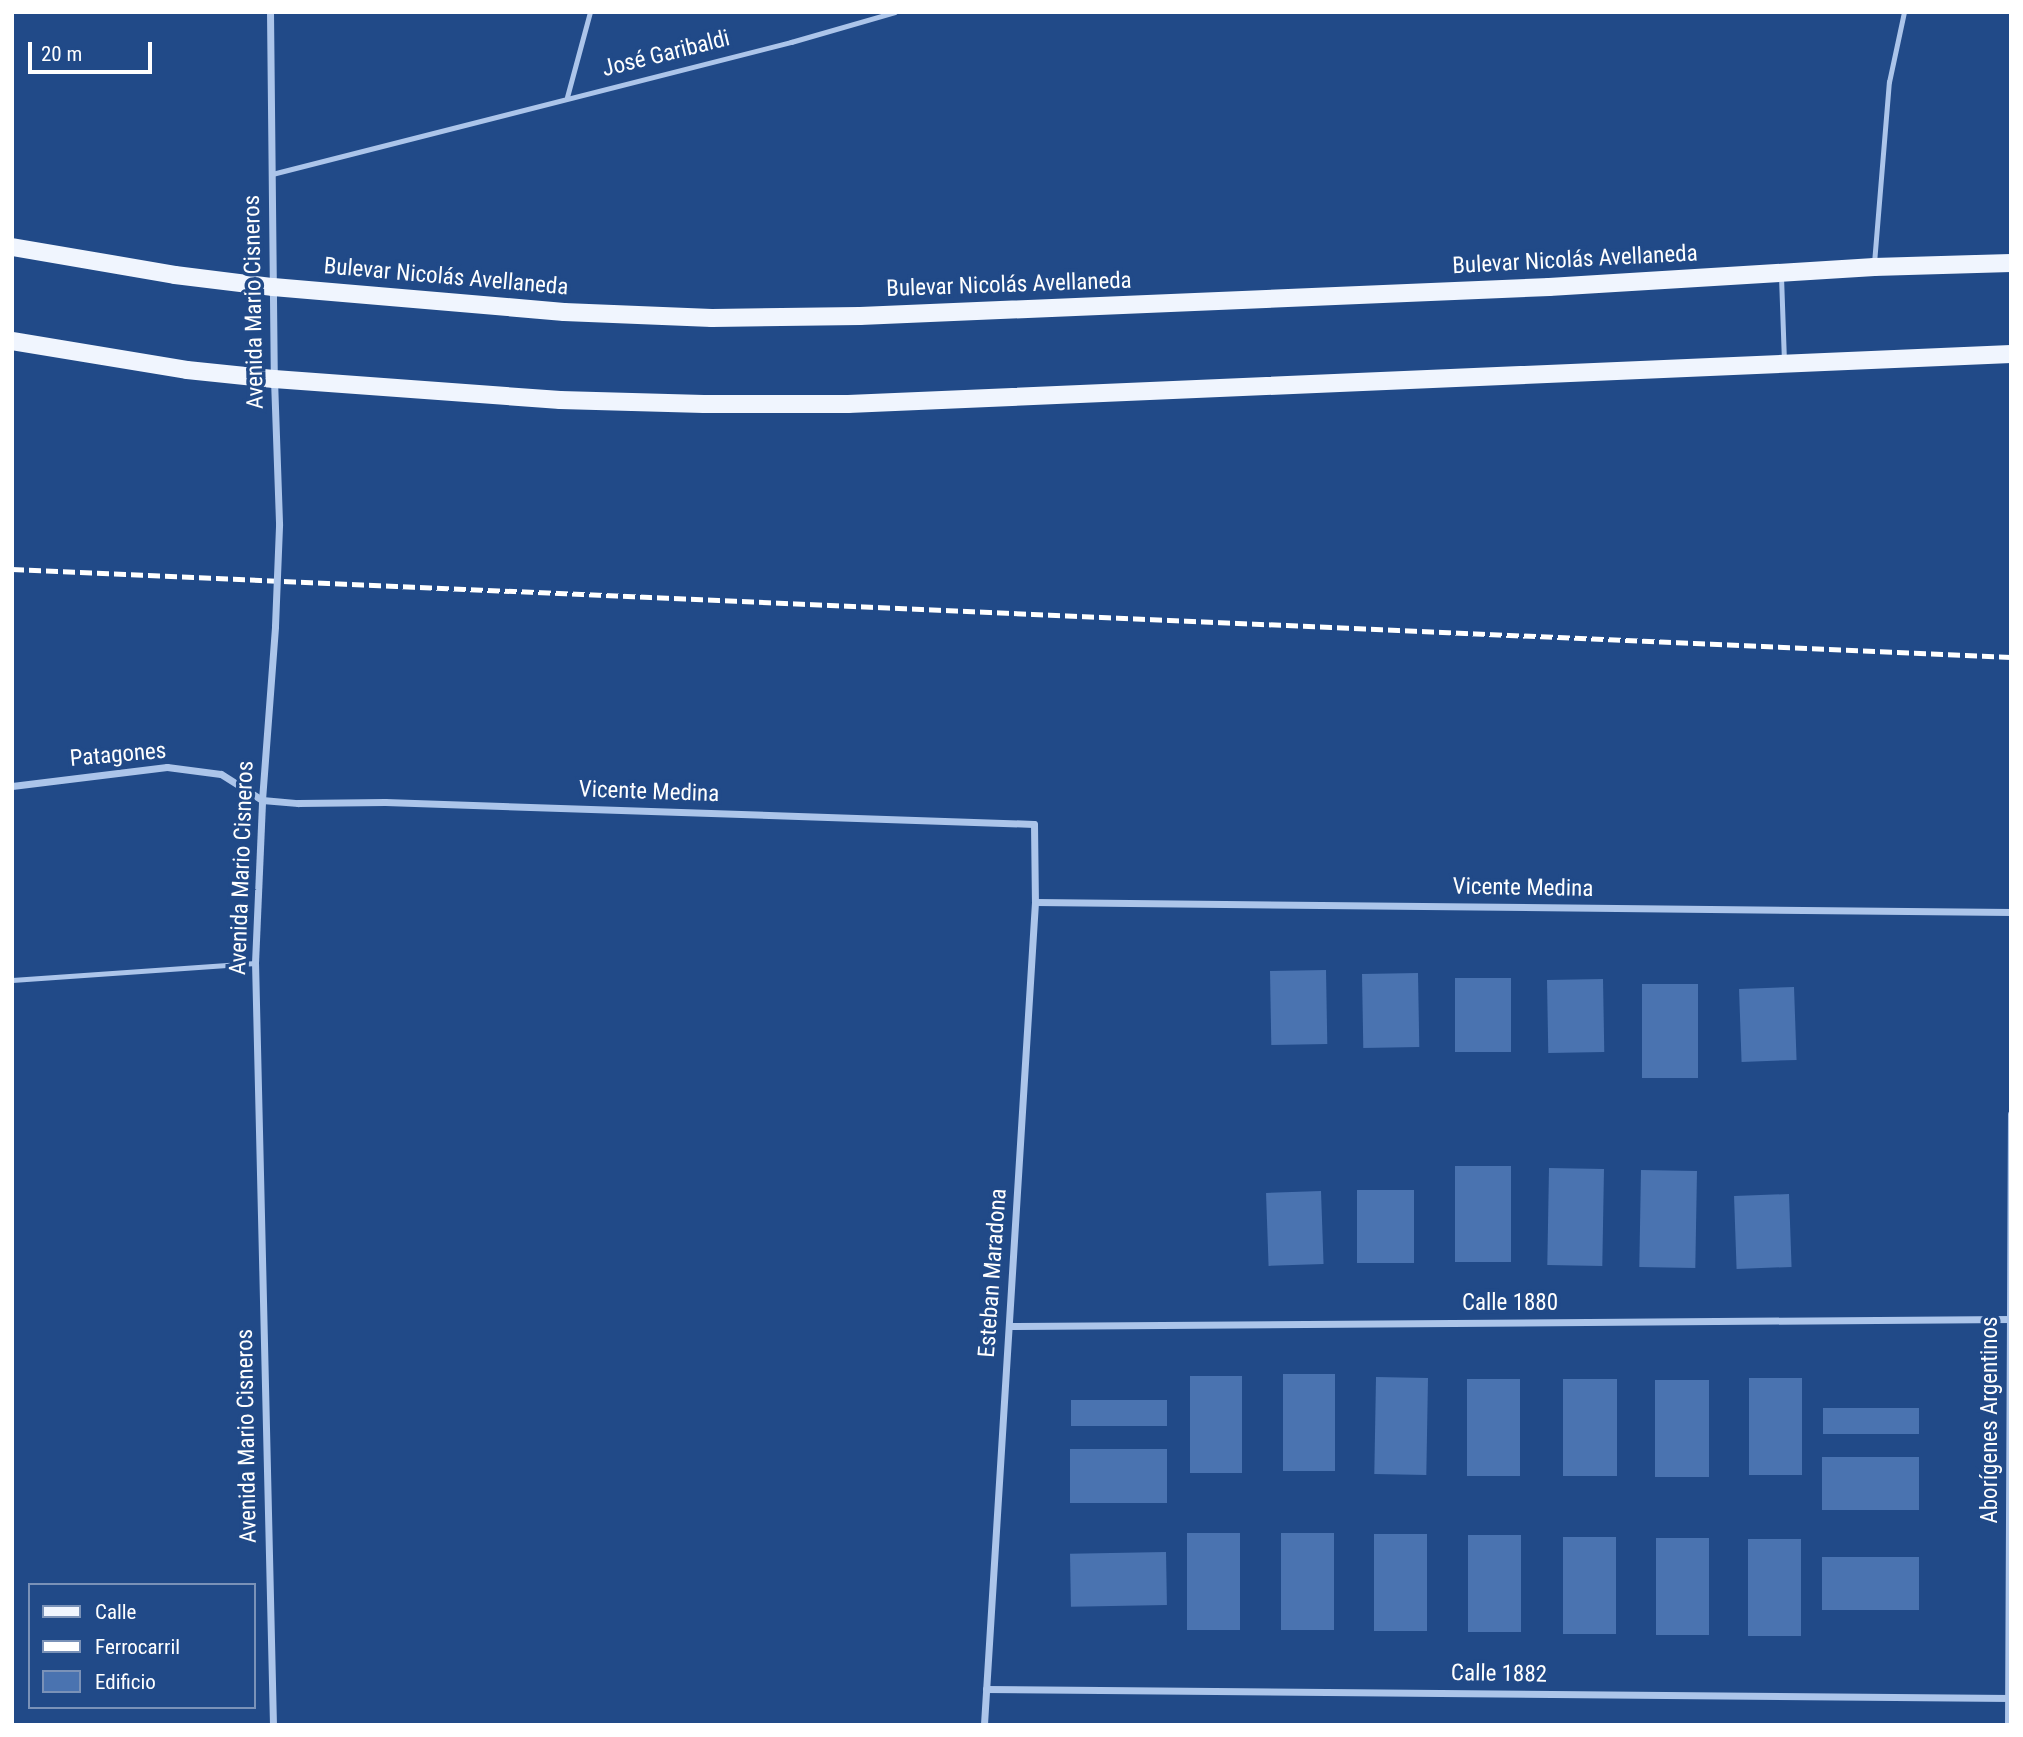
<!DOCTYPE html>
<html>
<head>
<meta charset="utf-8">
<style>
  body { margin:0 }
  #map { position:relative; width:2023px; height:1737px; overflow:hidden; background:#214a88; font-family:"Roboto Condensed",sans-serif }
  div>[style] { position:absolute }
  .building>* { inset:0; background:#4a73b0; transform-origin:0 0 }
  .lane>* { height:5px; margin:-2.5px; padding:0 2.5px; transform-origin:2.5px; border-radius:2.5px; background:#acc5ea }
  .street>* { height:7px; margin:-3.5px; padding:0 3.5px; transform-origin:3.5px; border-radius:3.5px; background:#acc5ea }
  .primary>* { height:18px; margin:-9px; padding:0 9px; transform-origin:9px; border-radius:9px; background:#f0f5fe }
  .rail>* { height:5px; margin-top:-2.5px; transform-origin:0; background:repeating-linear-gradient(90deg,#fff 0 12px,transparent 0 17px) }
  .street-bridge>* { height:7px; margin:-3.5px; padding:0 3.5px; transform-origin:3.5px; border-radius:3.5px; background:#acc5ea }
  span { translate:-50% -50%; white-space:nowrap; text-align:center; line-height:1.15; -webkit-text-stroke:7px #214a88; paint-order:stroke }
  .street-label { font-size:23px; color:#fff }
  .frame { position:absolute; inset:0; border:14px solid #fff; pointer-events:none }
  .legend { position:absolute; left:28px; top:1583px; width:228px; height:126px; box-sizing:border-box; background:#214a88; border:2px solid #7a92b8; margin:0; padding:9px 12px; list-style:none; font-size:21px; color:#fff }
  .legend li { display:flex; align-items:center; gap:14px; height:35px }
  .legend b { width:35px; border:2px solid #7a92b8 }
  .scale { position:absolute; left:28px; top:42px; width:124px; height:32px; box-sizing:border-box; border:4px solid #fff; border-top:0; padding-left:9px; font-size:21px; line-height:24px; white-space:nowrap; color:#fff; -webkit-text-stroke:5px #214a88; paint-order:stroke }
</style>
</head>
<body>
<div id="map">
  <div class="building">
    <i style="left:1326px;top:970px;width:74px;height:56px;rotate:89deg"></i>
    <i style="left:1418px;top:973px;width:74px;height:56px;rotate:89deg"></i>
    <i style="left:1455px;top:978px;width:56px;height:74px"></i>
    <i style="left:1603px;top:979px;width:73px;height:56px;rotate:89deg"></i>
    <i style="left:1642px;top:984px;width:56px;height:94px"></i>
    <i style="left:1794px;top:987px;width:73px;height:55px;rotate:88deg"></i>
    <i style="left:1455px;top:1166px;width:56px;height:96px"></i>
    <i style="left:1549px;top:1168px;width:55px;height:97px;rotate:1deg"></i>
    <i style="left:1641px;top:1170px;width:56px;height:97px;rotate:1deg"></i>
    <i style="left:1414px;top:1190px;width:73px;height:57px;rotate:90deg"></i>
    <i style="left:1321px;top:1191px;width:73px;height:55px;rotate:88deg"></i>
    <i style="left:1789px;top:1194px;width:73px;height:55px;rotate:88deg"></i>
    <i style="left:1283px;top:1374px;width:52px;height:97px"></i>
    <i style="left:1190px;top:1376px;width:52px;height:97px"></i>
    <i style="left:1376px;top:1377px;width:52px;height:97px;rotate:1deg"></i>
    <i style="left:1749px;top:1378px;width:53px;height:97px"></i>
    <i style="left:1467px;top:1379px;width:53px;height:97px"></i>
    <i style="left:1563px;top:1379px;width:54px;height:97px"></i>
    <i style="left:1709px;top:1380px;width:97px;height:54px;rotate:90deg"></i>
    <i style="left:1167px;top:1400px;width:26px;height:96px;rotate:90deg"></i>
    <i style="left:1919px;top:1408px;width:26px;height:96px;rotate:90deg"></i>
    <i style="left:1167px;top:1449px;width:54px;height:97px;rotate:90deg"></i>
    <i style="left:1919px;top:1457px;width:53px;height:97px;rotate:90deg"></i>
    <i style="left:1187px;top:1533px;width:53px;height:97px"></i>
    <i style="left:1281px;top:1533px;width:53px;height:97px"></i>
    <i style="left:1374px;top:1534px;width:53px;height:97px"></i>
    <i style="left:1468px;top:1535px;width:53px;height:97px"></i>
    <i style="left:1563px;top:1537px;width:53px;height:97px"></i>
    <i style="left:1656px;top:1538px;width:53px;height:97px"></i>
    <i style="left:1748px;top:1539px;width:53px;height:97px"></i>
    <i style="left:1166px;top:1552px;width:53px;height:96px;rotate:89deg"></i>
    <i style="left:1919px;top:1557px;width:53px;height:97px;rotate:90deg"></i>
  </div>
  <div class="lane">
    <i style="left:567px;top:97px;width:88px;rotate:-74.9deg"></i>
    <i style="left:272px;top:174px;width:536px;rotate:-14.27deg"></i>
    <i style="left:791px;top:42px;width:108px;rotate:-16.1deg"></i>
    <i style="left:1874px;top:263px;width:182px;rotate:-85.3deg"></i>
    <i style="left:1889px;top:82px;width:72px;rotate:-77.9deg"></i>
    <i style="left:1781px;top:276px;width:85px;rotate:88deg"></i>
    <i style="left:12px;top:980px;width:244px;rotate:-4deg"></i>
  </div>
  <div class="street">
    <i style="left:270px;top:12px;width:367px;rotate:89.4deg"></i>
    <i style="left:274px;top:379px;width:146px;rotate:88deg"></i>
    <i style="left:12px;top:786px;width:156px;rotate:-7deg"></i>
    <i style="left:167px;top:767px;width:54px;rotate:7.4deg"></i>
    <i style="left:221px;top:774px;width:49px;rotate:32.4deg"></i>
    <i style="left:262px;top:800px;width:36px;rotate:5deg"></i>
    <i style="left:298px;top:803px;width:87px;rotate:-0.7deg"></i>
    <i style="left:385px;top:802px;width:649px;rotate:1.94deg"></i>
    <i style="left:1034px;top:824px;width:78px;rotate:89.3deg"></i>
    <i style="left:1035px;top:902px;width:825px;rotate:93.55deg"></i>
    <i style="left:1035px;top:902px;width:976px;rotate:0.59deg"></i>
    <i style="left:1009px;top:1326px;width:1002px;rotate:-0.4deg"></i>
    <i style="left:986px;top:1689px;width:1025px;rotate:0.5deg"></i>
    <i style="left:273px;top:1725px;width:762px;rotate:-91.35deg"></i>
    <i style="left:255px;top:963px;width:163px;rotate:-87.5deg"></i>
    <i style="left:262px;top:800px;width:174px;rotate:-85.7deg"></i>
    <i style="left:2008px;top:1725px;width:611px;rotate:-89.72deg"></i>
  </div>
  <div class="primary">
    <i style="left:12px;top:247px;width:165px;rotate:9.7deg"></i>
    <i style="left:175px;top:275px;width:99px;rotate:7deg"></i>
    <i style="left:273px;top:287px;width:292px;rotate:4.9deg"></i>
    <i style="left:564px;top:312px;width:148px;rotate:2.3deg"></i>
    <i style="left:712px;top:318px;width:148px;rotate:-0.8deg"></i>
    <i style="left:860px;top:316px;width:690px;rotate:-2.41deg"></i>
    <i style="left:1549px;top:287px;width:326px;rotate:-3.5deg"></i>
    <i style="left:1874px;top:267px;width:137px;rotate:-1.7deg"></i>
    <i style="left:12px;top:341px;width:177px;rotate:9.4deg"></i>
    <i style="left:187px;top:370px;width:87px;rotate:5.9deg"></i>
    <i style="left:274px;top:379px;width:287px;rotate:4.2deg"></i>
    <i style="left:560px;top:400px;width:144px;rotate:1.6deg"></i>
    <i style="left:704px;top:404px;width:144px"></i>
    <i style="left:848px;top:404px;width:1164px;rotate:-2.46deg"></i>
  </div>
  <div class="rail">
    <i style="left:12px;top:569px;width:2001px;rotate:2.52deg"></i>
  </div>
  <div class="street-bridge">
    <i style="left:275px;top:626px;width:101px;rotate:-87.7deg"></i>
  </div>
  <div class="street-label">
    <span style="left:666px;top:54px;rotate:-14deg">José Garibaldi</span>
    <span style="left:1575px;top:260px;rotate:-3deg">Bulevar Nicolás Avellaneda</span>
    <span style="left:446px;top:277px;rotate:5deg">Bulevar Nicolás Avellaneda</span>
    <span style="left:1009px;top:285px;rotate:-2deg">Bulevar Nicolás Avellaneda</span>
    <span style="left:254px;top:302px;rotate:-91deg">Avenida Mario Cisneros</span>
    <span style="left:118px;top:755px;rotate:-5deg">Patagones</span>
    <span style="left:649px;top:792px;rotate:2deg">Vicente Medina</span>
    <span style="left:242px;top:868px;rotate:-88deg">Avenida Mario Cisneros</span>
    <span style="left:1523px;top:888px;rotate:1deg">Vicente Medina</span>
    <span style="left:993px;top:1273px;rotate:-86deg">Esteban Maradona</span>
    <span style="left:1510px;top:1303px">Calle 1880</span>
    <span style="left:1990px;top:1420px;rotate:-90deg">Aborígenes Argentinos</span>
    <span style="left:247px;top:1436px;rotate:-91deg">Avenida Mario Cisneros</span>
    <span style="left:1499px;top:1674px;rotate:1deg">Calle 1882</span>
  </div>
  <div class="frame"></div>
  <ul class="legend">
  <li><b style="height:9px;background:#f0f5fe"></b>Calle</li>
  <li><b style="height:9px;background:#fff"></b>Ferrocarril</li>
  <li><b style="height:19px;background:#4a73b0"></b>Edificio</li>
  </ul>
  <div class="scale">20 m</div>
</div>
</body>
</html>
